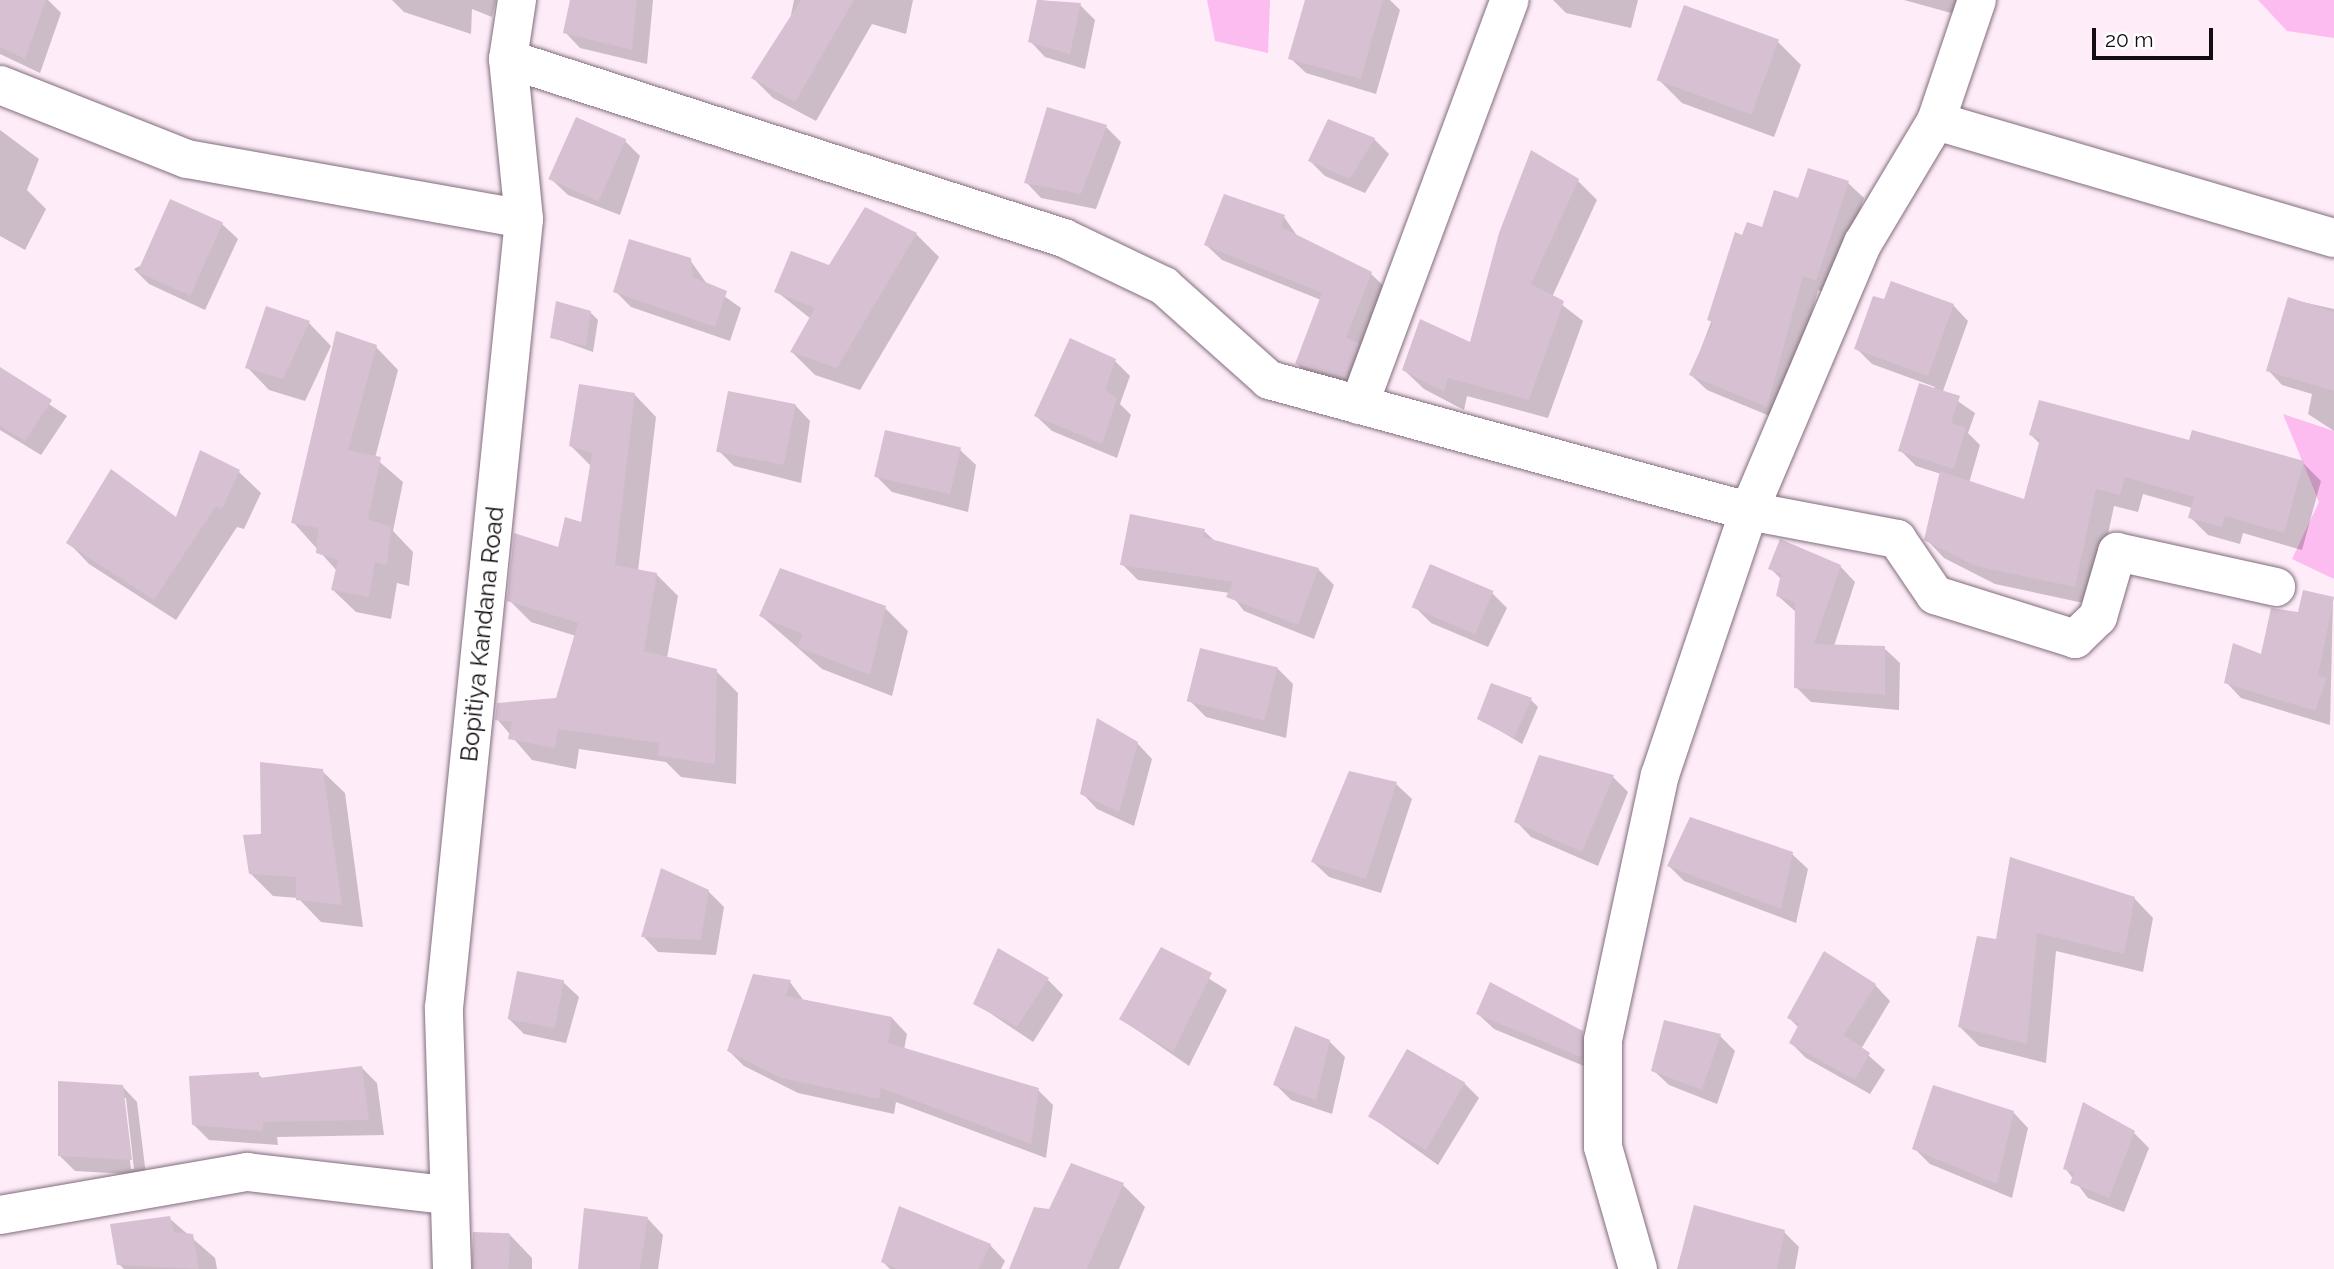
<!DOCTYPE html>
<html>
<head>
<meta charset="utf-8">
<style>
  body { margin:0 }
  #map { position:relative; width:2334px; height:1269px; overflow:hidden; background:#feecf9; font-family:Raleway,sans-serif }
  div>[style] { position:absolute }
  .green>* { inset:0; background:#fcbcef }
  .shadow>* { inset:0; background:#0003 }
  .building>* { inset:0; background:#d6c0d1; transform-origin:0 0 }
  .roads { filter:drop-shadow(0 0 2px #816d7c) drop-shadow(0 0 2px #816d7c) }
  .street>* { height:38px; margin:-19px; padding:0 19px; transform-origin:19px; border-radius:19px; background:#fff }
  .secondary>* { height:38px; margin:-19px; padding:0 19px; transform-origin:19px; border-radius:19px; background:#fff }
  span { translate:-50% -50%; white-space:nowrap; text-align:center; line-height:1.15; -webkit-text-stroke:5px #fff; paint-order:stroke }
  .street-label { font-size:24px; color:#130c12 }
  .scale { position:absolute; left:2092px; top:28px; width:121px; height:32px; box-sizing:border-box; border:4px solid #130c12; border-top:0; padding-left:9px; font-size:21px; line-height:24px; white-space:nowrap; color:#130c12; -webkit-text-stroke:5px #fff; paint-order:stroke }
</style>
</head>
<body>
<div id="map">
  <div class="green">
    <i style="clip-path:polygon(1207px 0,1270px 0,1268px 53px,1215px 41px)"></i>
    <i style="clip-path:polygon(2258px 0,2334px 0,2334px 38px,2287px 31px)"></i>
    <i style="clip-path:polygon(2283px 414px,2334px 431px,2334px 579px,2292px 559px,2319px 502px)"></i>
  </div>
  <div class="shadow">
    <i style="clip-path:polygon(0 0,48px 0,61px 13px,40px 73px,0 54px)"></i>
    <i style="clip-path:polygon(392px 0,496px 0,492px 17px,472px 9px,471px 34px,404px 12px)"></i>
    <i style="clip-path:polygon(572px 0,653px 0,647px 64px,580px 48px,565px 32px)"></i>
    <i style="clip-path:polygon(794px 0,913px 0,906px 34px,872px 24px,816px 121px,773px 98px,753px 78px,790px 20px)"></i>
    <i style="clip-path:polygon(1039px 0,1080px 5px,1095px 20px,1085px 69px,1045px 57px,1030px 41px)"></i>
    <i style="clip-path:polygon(1307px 0,1390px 0,1400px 10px,1376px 94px,1306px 73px,1290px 58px)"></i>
    <i style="clip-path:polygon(1553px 0,1638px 0,1631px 28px,1566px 13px)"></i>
    <i style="clip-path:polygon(1904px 0,1966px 0,1962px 16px)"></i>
    <i style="clip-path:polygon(1778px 42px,1801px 65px,1774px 137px,1682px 103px,1659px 80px)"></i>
    <i style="clip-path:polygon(1106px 127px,1121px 142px,1096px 209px,1041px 198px,1026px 182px)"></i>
    <i style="clip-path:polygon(0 130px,39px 159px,27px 190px,46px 209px,25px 250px,0 236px)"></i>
    <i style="clip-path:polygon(1374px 139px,1389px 154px,1365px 193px,1325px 176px,1310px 161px)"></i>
    <i style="clip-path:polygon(625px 141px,640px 156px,620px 215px,568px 195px,552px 180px)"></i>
    <i style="clip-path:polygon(1577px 180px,1597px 200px,1552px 297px,1583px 321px,1548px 418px,1467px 396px,1464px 410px,1424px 389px,1404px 370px,1471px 345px)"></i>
    <i style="clip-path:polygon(1848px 183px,1864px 198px,1832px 295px,1818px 290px,1782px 421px,1707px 390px,1691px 375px,1743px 237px)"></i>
    <i style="clip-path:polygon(1284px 217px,1298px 237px,1371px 274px,1387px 289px,1361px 393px,1312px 379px,1297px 364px,1321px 300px,1222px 260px,1206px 245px)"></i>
    <i style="clip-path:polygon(222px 224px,238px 239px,205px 310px,149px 284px,134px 269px)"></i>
    <i style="clip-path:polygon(916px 234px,939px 257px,860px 390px,815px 375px,792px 352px,811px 319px,776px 291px)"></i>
    <i style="clip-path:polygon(690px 260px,707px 284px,741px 308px,730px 341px,631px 307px,615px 291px)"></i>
    <i style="clip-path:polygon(2289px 299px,2334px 309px,2334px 431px,2308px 414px,2312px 394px,2282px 385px,2268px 370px)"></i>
    <i style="clip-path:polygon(1886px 302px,1953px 305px,1968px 321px,1943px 391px,1975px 413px,1968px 433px,1980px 445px,1969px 483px,2025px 502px,2040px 444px,2031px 435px,2190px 442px,2303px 463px,2321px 481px,2302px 550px,2243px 533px,2240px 544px,2208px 535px,2190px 517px,2192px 508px,2143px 494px,2138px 512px,2114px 506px,2093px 605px,1995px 584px,1944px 558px,1926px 539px,1941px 474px,1916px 466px,1900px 450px,1935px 387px,1872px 364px,1856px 348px)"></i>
    <i style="clip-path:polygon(590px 312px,598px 320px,593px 352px,551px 337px)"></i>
    <i style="clip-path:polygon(309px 323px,331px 346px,305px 401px,269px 390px,247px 367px)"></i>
    <i style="clip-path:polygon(376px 347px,398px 370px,375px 458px,403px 482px,393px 531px,413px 552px,409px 586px,397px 583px,391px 619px,356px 612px,333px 590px,337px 571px,293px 522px)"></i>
    <i style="clip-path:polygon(1115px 361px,1130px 376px,1120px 404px,1131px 415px,1117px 458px,1052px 431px,1036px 416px)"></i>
    <i style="clip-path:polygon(0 372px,67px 416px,41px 455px,0 430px)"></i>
    <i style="clip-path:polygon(635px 395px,656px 417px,638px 571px,656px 574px,678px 596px,667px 658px,716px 671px,738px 693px,736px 784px,681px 777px,666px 762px,579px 749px,576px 769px,532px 760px,497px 719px,558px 700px,576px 636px,531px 622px,509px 600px,583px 524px,591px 466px,571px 446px)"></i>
    <i style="clip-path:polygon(795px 405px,810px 421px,801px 483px,734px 466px,719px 451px)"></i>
    <i style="clip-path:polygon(960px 450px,976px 465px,968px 512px,892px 492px,877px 477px)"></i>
    <i style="clip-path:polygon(239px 472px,261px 493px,244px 529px,237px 527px,176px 620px,89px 564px,68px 542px,176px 519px)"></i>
    <i style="clip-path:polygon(1204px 531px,1216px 542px,1318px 569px,1334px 585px,1314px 639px,1244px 611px,1230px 593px,1138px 580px,1122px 564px)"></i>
    <i style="clip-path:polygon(1431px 566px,1492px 593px,1507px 608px,1488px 647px,1431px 623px,1416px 608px)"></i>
    <i style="clip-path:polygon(1840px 566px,1855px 582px,1834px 646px,1884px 648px,1900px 663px,1899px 710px,1811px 702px,1796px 687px,1796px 612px,1778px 596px,1782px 580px,1770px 568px)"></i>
    <i style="clip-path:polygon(2333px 598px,2330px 725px,2241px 698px,2226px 682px,2262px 656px,2300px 614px)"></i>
    <i style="clip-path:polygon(885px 608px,908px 631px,892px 696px,822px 669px,761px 616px)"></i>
    <i style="clip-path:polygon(1277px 668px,1293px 684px,1286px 738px,1206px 717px,1191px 702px)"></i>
    <i style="clip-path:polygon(1531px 700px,1538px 707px,1522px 744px,1479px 718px)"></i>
    <i style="clip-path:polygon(1137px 743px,1152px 759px,1134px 826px,1097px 809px,1082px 793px)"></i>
    <i style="clip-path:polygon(322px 771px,345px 793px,363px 927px,321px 922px,298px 898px,273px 896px,250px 873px,263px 836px)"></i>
    <i style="clip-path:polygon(1613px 777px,1628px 792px,1598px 866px,1531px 837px,1516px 821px)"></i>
    <i style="clip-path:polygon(1396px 784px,1412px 799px,1381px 893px,1329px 877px,1313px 862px)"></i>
    <i style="clip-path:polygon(1792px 854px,1808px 869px,1796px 923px,1684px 881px,1669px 866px)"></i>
    <i style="clip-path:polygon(708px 891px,724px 907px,716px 955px,658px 952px,643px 936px)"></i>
    <i style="clip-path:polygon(2134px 898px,2153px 918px,2143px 972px,2056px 951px,2046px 1063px,1979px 1046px,1960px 1027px,1998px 941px)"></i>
    <i style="clip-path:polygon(1162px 949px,1227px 990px,1189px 1066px,1121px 1019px)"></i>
    <i style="clip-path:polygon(1048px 980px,1063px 995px,1033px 1042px,975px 1003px)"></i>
    <i style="clip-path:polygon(563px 982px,579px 997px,566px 1043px,524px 1034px,509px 1019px)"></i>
    <i style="clip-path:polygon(790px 982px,804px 1001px,892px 1018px,907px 1034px,904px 1050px,1038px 1090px,1053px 1105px,1046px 1158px,896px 1102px,894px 1114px,798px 1093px,744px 1066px,729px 1051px)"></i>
    <i style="clip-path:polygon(1875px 985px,1890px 1001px,1861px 1049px,1885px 1070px,1870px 1094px,1806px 1058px,1791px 1043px,1799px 1028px,1789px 1018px)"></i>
    <i style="clip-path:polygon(1478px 1014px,1581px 1033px,1597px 1048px,1596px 1071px,1494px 1029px)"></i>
    <i style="clip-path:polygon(1720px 1036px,1735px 1051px,1717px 1104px,1669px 1085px,1653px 1070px)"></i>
    <i style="clip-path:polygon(1329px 1041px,1345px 1057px,1332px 1114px,1291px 1100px,1275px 1084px)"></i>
    <i style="clip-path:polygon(362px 1068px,377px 1083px,384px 1135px,277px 1137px,278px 1145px,209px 1140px,193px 1124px,258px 1074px,263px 1079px)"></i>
    <i style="clip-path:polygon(1464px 1083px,1479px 1098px,1438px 1165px,1370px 1116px)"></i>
    <i style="clip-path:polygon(evenodd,122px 1086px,137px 1102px,146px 1175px,75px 1171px,59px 1155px,122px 1086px,122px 1098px,126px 1098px,134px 1169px,131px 1169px,122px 1098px)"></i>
    <i style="clip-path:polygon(2013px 1112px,2028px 1128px,2012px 1198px,1930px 1164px,1914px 1148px)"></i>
    <i style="clip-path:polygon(2134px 1133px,2149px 1148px,2124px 1212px,2088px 1198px,2065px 1168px)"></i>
    <i style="clip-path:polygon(1123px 1185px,1145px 1207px,1119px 1269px,1013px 1269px,1050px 1211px)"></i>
    <i style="clip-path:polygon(169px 1218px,215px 1258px,217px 1269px,124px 1269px,119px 1264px)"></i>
    <i style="clip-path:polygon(648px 1219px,663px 1235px,658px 1269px,580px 1269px)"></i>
    <i style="clip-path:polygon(1784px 1232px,1799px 1247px,1795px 1269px,1683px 1269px)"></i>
    <i style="clip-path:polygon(510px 1235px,532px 1258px,532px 1269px,476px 1269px)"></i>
    <i style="clip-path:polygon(990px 1245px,1005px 1261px,1001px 1269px,890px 1269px,883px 1262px)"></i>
  </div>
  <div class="building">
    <i style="clip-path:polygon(0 0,46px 0,25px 59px,0 47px)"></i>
    <i style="clip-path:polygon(570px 0,637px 0,632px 50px,563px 33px)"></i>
    <i style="clip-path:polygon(801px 0,854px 0,795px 102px,751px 78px)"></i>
    <i style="clip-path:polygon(1037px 0,1081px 3px,1070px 54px,1028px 42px)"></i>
    <i style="clip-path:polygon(1305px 0,1383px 0,1361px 79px,1288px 59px)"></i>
    <i style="left:1684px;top:5px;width:101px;height:80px;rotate:20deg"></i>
    <i style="clip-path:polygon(1047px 107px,1107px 125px,1081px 194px,1024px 183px)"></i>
    <i style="left:576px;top:117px;width:55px;height:68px;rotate:24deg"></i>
    <i style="clip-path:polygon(1328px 119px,1375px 138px,1350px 179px,1308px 161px)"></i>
    <i style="clip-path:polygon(1531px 150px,1579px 179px,1531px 284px,1564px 301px,1529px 400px,1448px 378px,1444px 392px,1402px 370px,1420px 319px,1470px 342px,1499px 233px)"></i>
    <i style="clip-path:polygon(1808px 168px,1849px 181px,1816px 281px,1803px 276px,1767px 407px,1689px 375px,1713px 322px,1707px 320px,1735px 232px,1742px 235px,1747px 222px,1762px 227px,1774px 190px,1798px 198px)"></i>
    <i style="clip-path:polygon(1224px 194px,1285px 215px,1281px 227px,1372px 272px,1346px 338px,1359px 343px,1346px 378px,1295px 364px,1322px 293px,1204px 245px)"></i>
    <i style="left:170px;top:199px;width:58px;height:80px;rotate:24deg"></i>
    <i style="clip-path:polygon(865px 207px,917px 233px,837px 368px,790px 352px,815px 308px,774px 292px,791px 251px,829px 265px)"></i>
    <i style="clip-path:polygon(629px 239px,691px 258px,693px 277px,727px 291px,715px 327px,613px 292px)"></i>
    <i style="clip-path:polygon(1891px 281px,1954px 304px,1928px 376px,1854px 349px,1873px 296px,1884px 299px)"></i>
    <i style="clip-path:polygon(2288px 297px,2334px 312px,2334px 391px,2266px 371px)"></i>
    <i style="clip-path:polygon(556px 301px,591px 311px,586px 346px,550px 338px)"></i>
    <i style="clip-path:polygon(266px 306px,310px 321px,283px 379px,245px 368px)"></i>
    <i style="clip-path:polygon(336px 331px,377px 345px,348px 450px,381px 457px,368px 519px,391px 527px,387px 565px,375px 562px,369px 597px,331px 590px,338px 560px,316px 553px,318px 528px,291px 523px)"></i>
    <i style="clip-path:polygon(1070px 338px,1116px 359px,1105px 390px,1117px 398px,1102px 444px,1034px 416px)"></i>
    <i style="clip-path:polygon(0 367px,52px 400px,25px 441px,0 426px)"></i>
    <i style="clip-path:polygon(1919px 383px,1960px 396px,1951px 423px,1966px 428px,1954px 469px,1898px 451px)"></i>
    <i style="clip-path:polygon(579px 384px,635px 393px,615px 565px,657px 573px,644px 651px,717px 669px,715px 764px,658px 756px,659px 743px,558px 729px,555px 748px,508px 739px,512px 722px,495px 720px,497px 703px,556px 698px,578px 623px,507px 601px,514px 533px,558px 547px,565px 517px,581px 522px,592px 453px,569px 446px)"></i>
    <i style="left:728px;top:391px;width:69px;height:62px;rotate:11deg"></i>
    <i style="clip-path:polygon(2039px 400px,2189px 440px,2192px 430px,2304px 461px,2284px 533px,2225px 516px,2222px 527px,2188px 518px,2194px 497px,2125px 477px,2120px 495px,2096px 489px,2075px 587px,1975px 566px,1924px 540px,1940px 471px,2024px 499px,2040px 439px,2029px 435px)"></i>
    <i style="left:885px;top:430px;width:78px;height:48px;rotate:13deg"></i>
    <i style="clip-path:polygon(200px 450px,240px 470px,222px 509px,216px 506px,154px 600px,66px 543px,111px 469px,176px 517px)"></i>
    <i style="clip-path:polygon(1130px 514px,1205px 529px,1203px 537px,1319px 568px,1298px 625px,1226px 597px,1233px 582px,1120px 565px)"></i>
    <i style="clip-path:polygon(1780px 539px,1841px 565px,1814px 644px,1885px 646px,1885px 695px,1794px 688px,1795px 602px,1776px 596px,1781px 574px,1768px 569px)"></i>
    <i style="left:1430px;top:564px;width:69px;height:47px;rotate:23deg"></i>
    <i style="clip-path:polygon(780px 568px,886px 606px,870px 675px,797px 647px,803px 634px,759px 616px)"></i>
    <i style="clip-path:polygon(2303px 590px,2334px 597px,2318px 675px,2327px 678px,2315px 711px,2224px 683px,2233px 643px,2261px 654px,2271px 608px,2298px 612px)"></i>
    <i style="left:1200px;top:648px;width:80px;height:55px;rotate:14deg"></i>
    <i style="clip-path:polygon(1491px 683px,1532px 698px,1514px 738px,1477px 719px)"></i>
    <i style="clip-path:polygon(1097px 718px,1138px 742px,1119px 812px,1080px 794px)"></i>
    <i style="clip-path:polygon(1539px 755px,1614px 775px,1582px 852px,1514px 822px)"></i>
    <i style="clip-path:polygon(260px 762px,323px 769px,342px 905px,296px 900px,296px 877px,249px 874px,243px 835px,261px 834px)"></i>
    <i style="clip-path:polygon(1349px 771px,1397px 782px,1366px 879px,1311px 862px)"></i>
    <i style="clip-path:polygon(1690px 817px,1793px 852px,1781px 909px,1667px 866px)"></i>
    <i style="clip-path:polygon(2010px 857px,2135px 897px,2124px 954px,2037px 933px,2027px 1044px,1958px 1027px,1977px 936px,1996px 939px)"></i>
    <i style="clip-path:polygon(661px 868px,709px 890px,701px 940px,641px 937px)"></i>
    <i style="clip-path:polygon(1161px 947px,1212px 973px,1173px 1052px,1119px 1019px)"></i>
    <i style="clip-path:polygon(998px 948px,1049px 978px,1017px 1027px,973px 1004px)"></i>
    <i style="clip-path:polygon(1824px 951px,1876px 984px,1844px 1035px,1870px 1053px,1855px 1080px,1789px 1043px,1799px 1024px,1787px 1018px)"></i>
    <i style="left:517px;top:971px;width:48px;height:49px;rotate:11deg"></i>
    <i style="clip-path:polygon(753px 974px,791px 980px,786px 996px,892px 1017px,888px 1043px,1039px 1088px,1031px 1144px,881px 1088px,879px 1099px,781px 1078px,727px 1051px)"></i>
    <i style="clip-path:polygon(1490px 982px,1583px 1031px,1581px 1057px,1476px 1014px)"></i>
    <i style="clip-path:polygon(1664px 1020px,1721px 1034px,1702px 1090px,1651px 1071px)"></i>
    <i style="clip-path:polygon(1295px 1026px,1330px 1040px,1316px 1100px,1273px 1085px)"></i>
    <i style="left:1407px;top:1049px;width:67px;height:78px;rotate:30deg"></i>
    <i style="clip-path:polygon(362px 1066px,369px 1120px,263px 1122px,263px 1131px,192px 1125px,189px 1076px,259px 1072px,259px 1078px)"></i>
    <i style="clip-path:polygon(58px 1081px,123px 1085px,132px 1160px,58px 1156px)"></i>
    <i style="clip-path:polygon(1933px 1085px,2014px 1111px,1997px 1184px,1912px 1149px)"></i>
    <i style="clip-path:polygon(2083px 1102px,2135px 1131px,2109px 1198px,2070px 1183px,2074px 1173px,2063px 1169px)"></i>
    <i style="clip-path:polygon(1071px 1163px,1124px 1183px,1087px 1269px,1009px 1269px,1034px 1207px,1049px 1209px)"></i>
    <i style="clip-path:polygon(1694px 1205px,1785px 1230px,1777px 1269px,1677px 1269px)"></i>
    <i style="clip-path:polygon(899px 1206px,991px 1244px,978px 1269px,897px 1269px,881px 1262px)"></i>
    <i style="clip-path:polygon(584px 1208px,648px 1217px,640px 1269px,578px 1269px)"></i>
    <i style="clip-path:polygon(170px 1216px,174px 1232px,193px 1234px,199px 1269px,117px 1265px,110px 1224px)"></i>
    <i style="left:473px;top:1232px;width:37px;height:37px;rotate:2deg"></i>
  </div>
  <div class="roads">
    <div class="street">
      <i style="left:508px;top:59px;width:584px;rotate:17.85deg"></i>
      <i style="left:1064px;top:238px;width:111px;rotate:25.6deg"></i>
      <i style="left:1164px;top:286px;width:141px;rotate:41.8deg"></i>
      <i style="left:1269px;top:380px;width:498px;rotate:15.3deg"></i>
      <i style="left:1749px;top:511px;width:151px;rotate:10.7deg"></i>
      <i style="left:1897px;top:539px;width:68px;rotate:55.8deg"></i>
      <i style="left:1935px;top:595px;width:147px;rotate:17.4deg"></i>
      <i style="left:2075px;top:639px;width:32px;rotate:-44deg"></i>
      <i style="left:2098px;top:617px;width:68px;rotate:-73.7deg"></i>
      <i style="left:2117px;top:552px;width:163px;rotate:12.4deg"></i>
      <i style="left:0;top:85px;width:201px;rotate:21.6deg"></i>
      <i style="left:187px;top:159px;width:342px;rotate:10.1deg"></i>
      <i style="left:1936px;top:121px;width:415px;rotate:16.4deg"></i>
      <i style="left:1359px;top:405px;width:432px;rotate:-69.6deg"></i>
      <i style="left:0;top:1215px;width:251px;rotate:-9.9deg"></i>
      <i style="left:247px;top:1172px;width:201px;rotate:6.6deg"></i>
      <i style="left:1638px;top:1269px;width:127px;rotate:-106deg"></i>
      <i style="left:1603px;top:1147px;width:107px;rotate:-90deg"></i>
      <i style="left:1603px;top:1040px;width:271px;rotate:-77.9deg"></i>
      <i style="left:1660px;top:775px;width:279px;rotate:-71.4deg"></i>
      <i style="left:1749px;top:511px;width:291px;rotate:-67deg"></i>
      <i style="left:1863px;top:243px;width:142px;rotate:-59.1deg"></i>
      <i style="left:1936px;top:121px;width:128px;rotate:-71.3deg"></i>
    </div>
    <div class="secondary">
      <i style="left:452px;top:1269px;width:261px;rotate:-91.8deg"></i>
      <i style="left:444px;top:1008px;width:793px;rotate:-84.21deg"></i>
      <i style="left:524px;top:219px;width:161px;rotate:-95.7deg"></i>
      <i style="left:508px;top:59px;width:60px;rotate:-81.3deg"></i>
    </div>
  </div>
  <div class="street-label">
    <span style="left:482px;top:634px;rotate:-84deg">Bopitiya Kandana Road</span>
  </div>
  <div class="scale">20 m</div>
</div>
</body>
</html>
